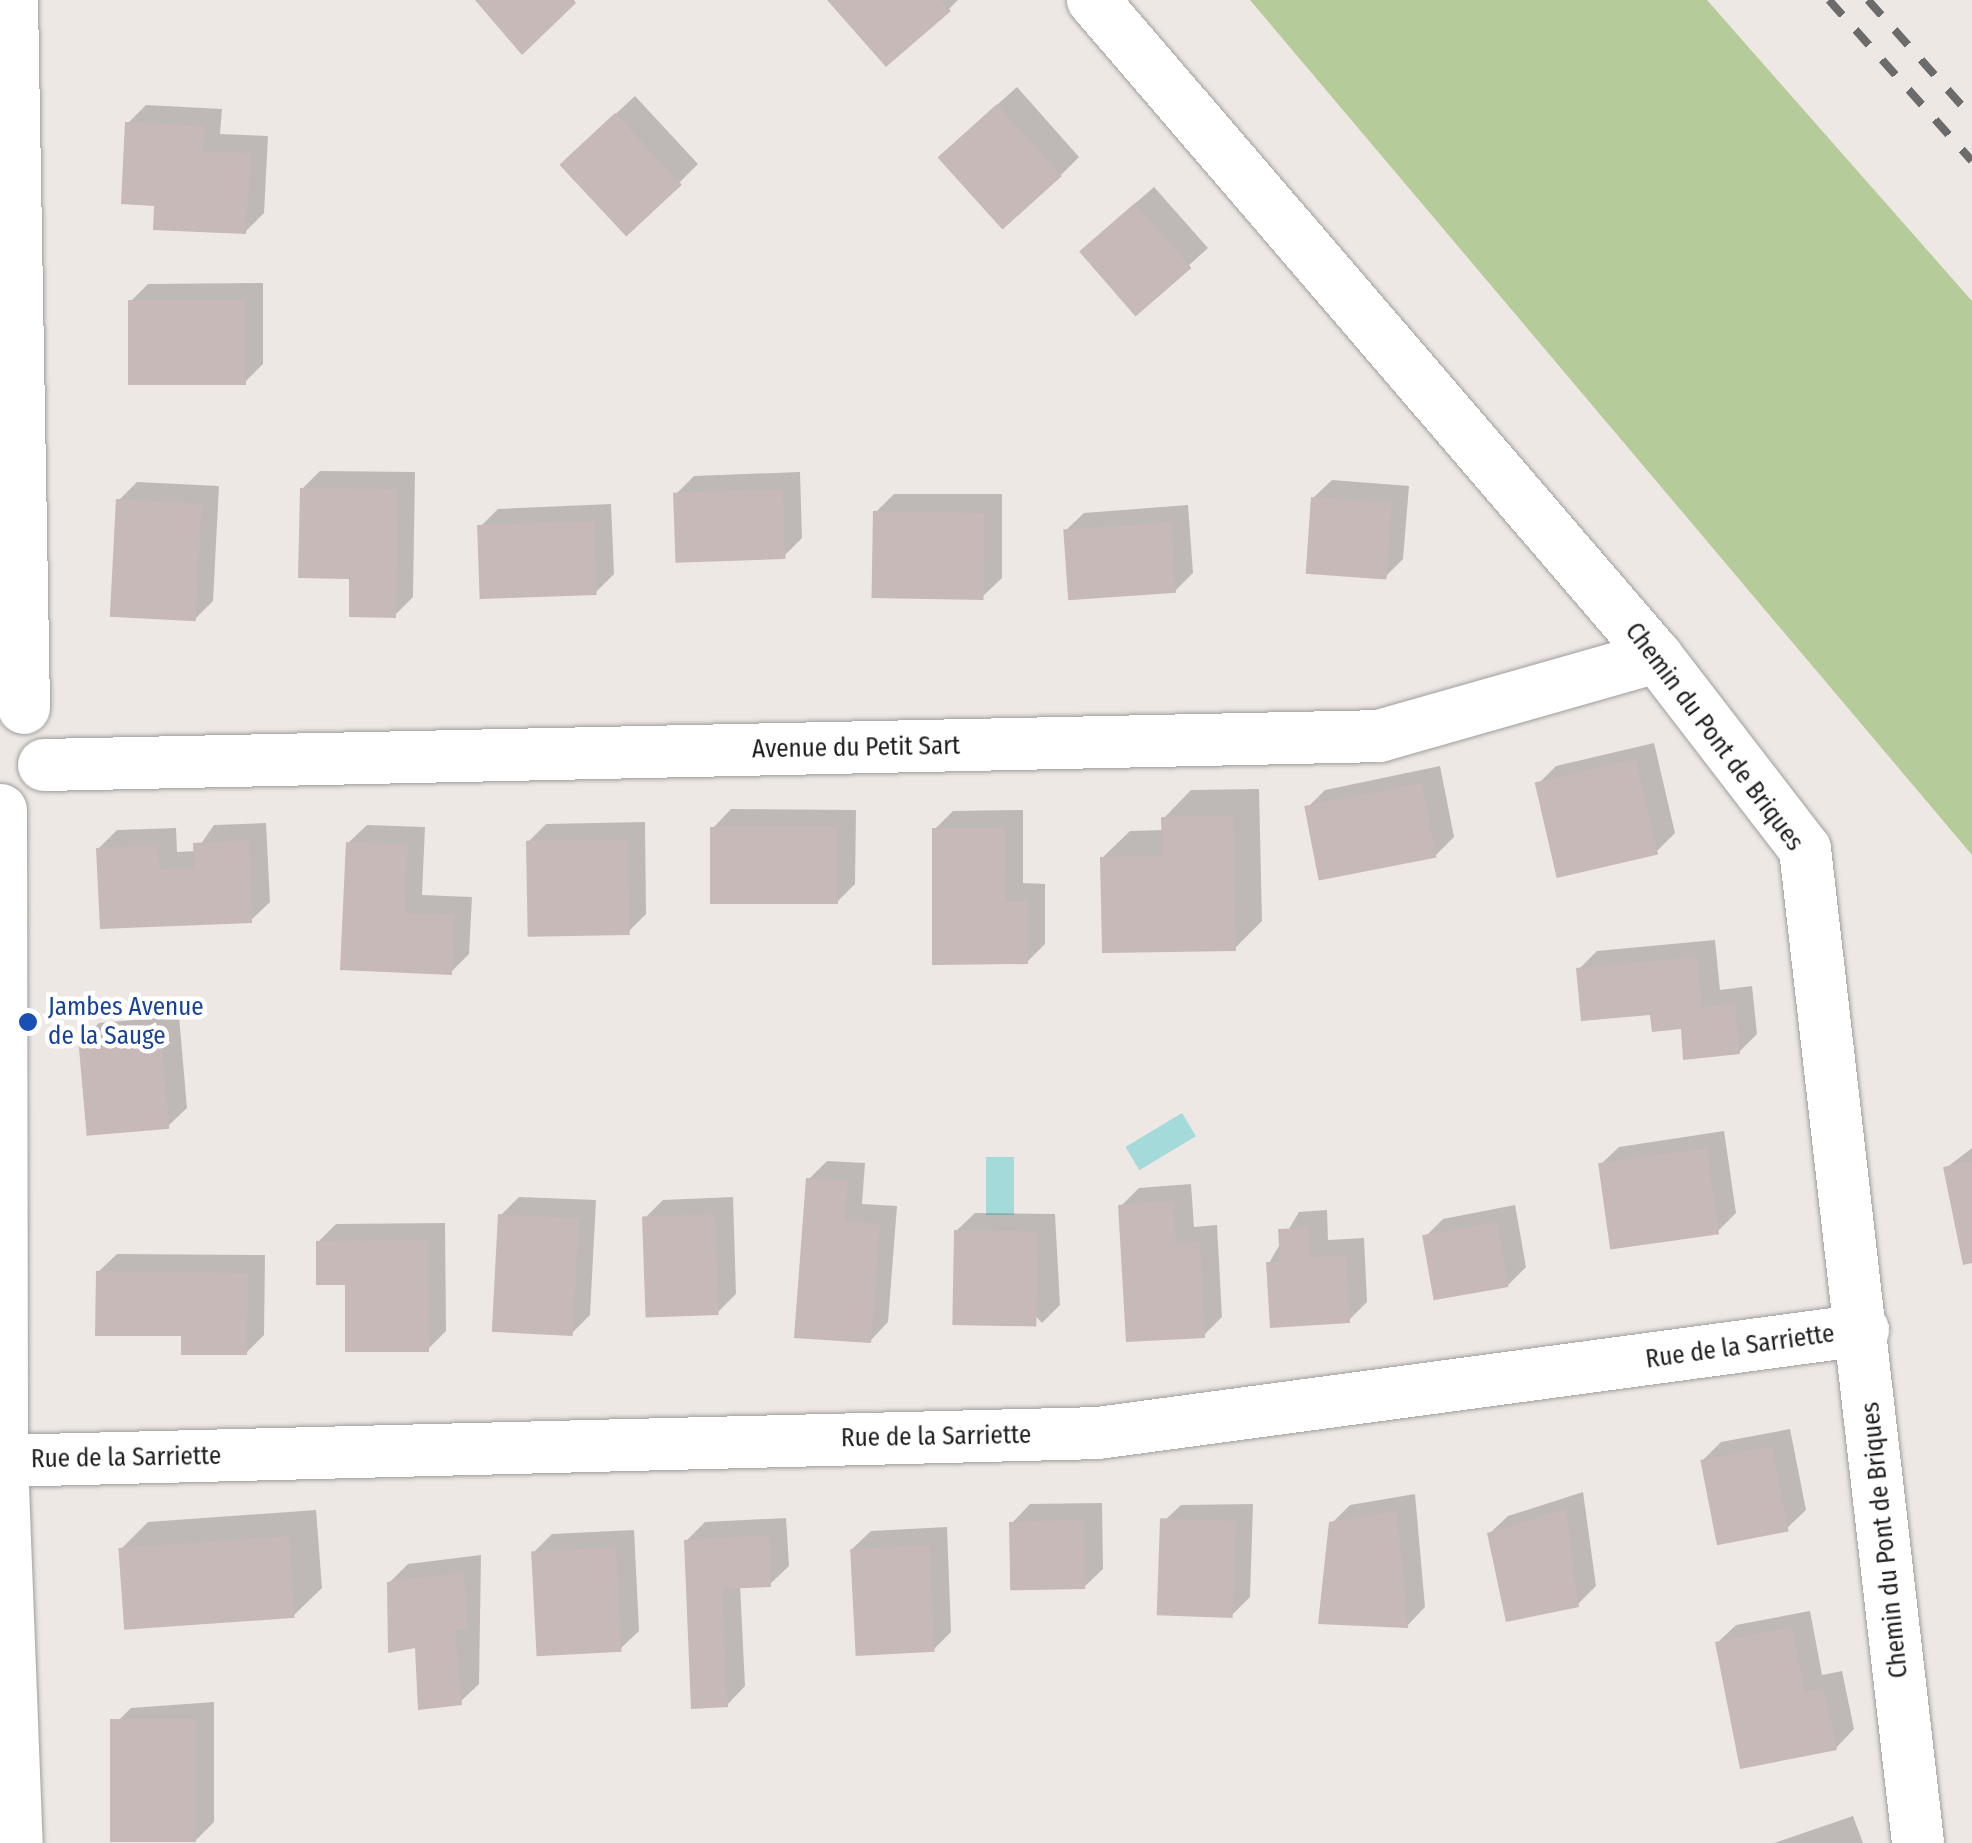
<!DOCTYPE html>
<html>
<head>
<meta charset="utf-8">
<style>
  body { margin:0 }
  #map { position:relative; width:1972px; height:1843px; overflow:hidden; background:#eee8e4; font-family:"Fira Sans Condensed",sans-serif }
  div>[style] { position:absolute }
  .forest>* { inset:0; background:#b5cc9a }
  .water>* { inset:0; background:#a5dada; transform-origin:0 0 }
  .shadow>* { inset:0; background:#0003 }
  .building>* { inset:0; background:#c6b9b7; transform-origin:0 0 }
  .roads { filter:drop-shadow(0 0 2px #9e9e9e) drop-shadow(0 0 2px #9e9e9e) }
  .minor>* { height:52px; margin:-26px; padding:0 26px; transform-origin:26px; border-radius:26px; background:#fff }
  .rail>* { height:8px; margin-top:-4px; transform-origin:0; background:repeating-linear-gradient(90deg,#6b6b6b 0 20px,transparent 0 40px) }
  .dots>* { width:28px; height:28px; translate:-50% -50%; box-sizing:border-box; border:5px solid #fff; border-radius:50% }
  span { translate:-50% -50%; white-space:nowrap; text-align:center; line-height:1.15; -webkit-text-stroke:9px #fff; paint-order:stroke }
  .street-label { font-size:25px; color:#1d1d1d }
  .transit-label { font-size:25px; color:#164399 }
  .left { translate:0 -50%; text-align:left }
</style>
</head>
<body>
<div id="map">
  <div class="forest">
    <i style="clip-path:polygon(1250px 0,1707px 0,1972px 301px,1972px 855px)"></i>
  </div>
  <div class="water">
    <i style="left:1182px;top:1113px;width:27px;height:66px;rotate:59deg"></i>
    <i style="left:986px;top:1157px;width:28px;height:58px"></i>
  </div>
  <div class="shadow">
    <i style="clip-path:polygon(830px 0,958px 0,949px 9px)"></i>
    <i style="clip-path:polygon(1017px 87px,1079px 157px,1061px 175px,959px 139px)"></i>
    <i style="clip-path:polygon(635px 96px,698px 164px,680px 182px,581px 146px)"></i>
    <i style="clip-path:polygon(146px 105px,222px 109px,220px 134px,268px 136px,264px 213px,245px 232px,157px 203px,128px 123px)"></i>
    <i style="clip-path:polygon(1154px 187px,1208px 248px,1136px 313px,1100px 234px)"></i>
    <i style="clip-path:polygon(263px 283px,263px 364px,245px 382px,130px 302px,148px 284px)"></i>
    <i style="clip-path:polygon(320px 471px,415px 472px,413px 597px,395px 615px,352px 577px,302px 489px)"></i>
    <i style="clip-path:polygon(800px 472px,802px 538px,784px 556px,676px 494px,694px 476px)"></i>
    <i style="clip-path:polygon(1332px 480px,1409px 486px,1403px 559px,1385px 577px,1313px 498px)"></i>
    <i style="clip-path:polygon(137px 482px,219px 486px,213px 601px,195px 619px,119px 500px)"></i>
    <i style="clip-path:polygon(894px 494px,1002px 494px,1002px 578px,983px 596px,876px 512px)"></i>
    <i style="clip-path:polygon(611px 504px,614px 574px,596px 592px,480px 527px,498px 509px)"></i>
    <i style="clip-path:polygon(1188px 505px,1193px 573px,1175px 591px,1065px 531px,1084px 513px)"></i>
    <i style="clip-path:polygon(1654px 743px,1675px 833px,1657px 851px,1537px 785px,1556px 766px)"></i>
    <i style="clip-path:polygon(1440px 766px,1454px 837px,1435px 856px,1307px 808px,1325px 790px)"></i>
    <i style="clip-path:polygon(1259px 789px,1262px 921px,1235px 948px,1102px 858px,1130px 831px,1164px 830px,1164px 818px,1191px 790px)"></i>
    <i style="clip-path:polygon(731px 809px,856px 810px,855px 884px,837px 902px,713px 828px)"></i>
    <i style="clip-path:polygon(1023px 810px,1023px 883px,1045px 884px,1045px 944px,1027px 962px,935px 829px,953px 811px)"></i>
    <i style="clip-path:polygon(645px 822px,646px 914px,628px 932px,528px 842px,546px 824px)"></i>
    <i style="clip-path:polygon(266px 823px,270px 902px,251px 920px,99px 848px,117px 830px,176px 828px,177px 852px,196px 851px,214px 825px)"></i>
    <i style="clip-path:polygon(367px 825px,425px 827px,422px 895px,472px 897px,469px 954px,451px 972px,348px 843px)"></i>
    <i style="clip-path:polygon(1715px 940px,1720px 990px,1752px 986px,1757px 1034px,1739px 1052px,1579px 969px,1597px 951px)"></i>
    <i style="clip-path:polygon(179px 1016px,187px 1108px,168px 1126px,81px 1041px,99px 1023px)"></i>
    <i style="clip-path:polygon(1724px 1131px,1736px 1213px,1718px 1231px,1600px 1165px,1619px 1147px)"></i>
    <i style="clip-path:polygon(1972px 1148px,1972px 1260px,1946px 1168px)"></i>
    <i style="clip-path:polygon(827px 1161px,865px 1163px,862px 1204px,897px 1206px,888px 1322px,870px 1341px,809px 1179px)"></i>
    <i style="clip-path:polygon(1191px 1184px,1194px 1227px,1217px 1225px,1222px 1317px,1204px 1335px,1121px 1206px,1139px 1188px)"></i>
    <i style="clip-path:polygon(519px 1197px,596px 1200px,590px 1315px,572px 1333px,501px 1215px)"></i>
    <i style="clip-path:polygon(733px 1197px,736px 1294px,718px 1312px,645px 1218px,663px 1200px)"></i>
    <i style="clip-path:polygon(1515px 1205px,1526px 1267px,1508px 1285px,1425px 1237px,1443px 1219px)"></i>
    <i style="clip-path:polygon(1327px 1210px,1328px 1240px,1364px 1238px,1367px 1302px,1349px 1320px,1269px 1263px,1299px 1212px)"></i>
    <i style="clip-path:polygon(975px 1213px,1055px 1214px,1060px 1305px,1042px 1323px,956px 1231px)"></i>
    <i style="clip-path:polygon(445px 1223px,446px 1331px,428px 1349px,348px 1282px,318px 1242px,336px 1224px)"></i>
    <i style="clip-path:polygon(117px 1254px,265px 1255px,264px 1335px,246px 1353px,183px 1334px,98px 1272px)"></i>
    <i style="clip-path:polygon(1790px 1429px,1806px 1510px,1787px 1528px,1703px 1460px,1721px 1442px)"></i>
    <i style="clip-path:polygon(1583px 1492px,1596px 1586px,1578px 1604px,1489px 1534px,1508px 1516px)"></i>
    <i style="clip-path:polygon(1415px 1494px,1425px 1607px,1407px 1626px,1332px 1523px,1350px 1505px)"></i>
    <i style="clip-path:polygon(1102px 1503px,1103px 1569px,1084px 1587px,1012px 1523px,1030px 1504px)"></i>
    <i style="clip-path:polygon(1253px 1504px,1250px 1597px,1232px 1615px,1162px 1523px,1181px 1505px)"></i>
    <i style="clip-path:polygon(316px 1510px,322px 1588px,294px 1615px,120px 1550px,148px 1522px)"></i>
    <i style="clip-path:polygon(786px 1518px,789px 1566px,770px 1584px,740px 1585px,745px 1686px,727px 1705px,686px 1541px,705px 1522px)"></i>
    <i style="clip-path:polygon(947px 1527px,951px 1632px,933px 1650px,852px 1549px,871px 1531px)"></i>
    <i style="clip-path:polygon(634px 1530px,639px 1631px,620px 1649px,534px 1552px,552px 1534px)"></i>
    <i style="clip-path:polygon(481px 1555px,479px 1684px,460px 1702px,417px 1645px,389px 1583px,408px 1564px)"></i>
    <i style="clip-path:polygon(1810px 1611px,1822px 1675px,1842px 1671px,1854px 1729px,1836px 1748px,1717px 1643px,1736px 1625px)"></i>
    <i style="clip-path:polygon(214px 1702px,214px 1822px,196px 1840px,113px 1726px,131px 1708px)"></i>
    <i style="clip-path:polygon(1853px 1816px,1863px 1843px,1774px 1843px)"></i>
  </div>
  <div class="building">
    <i style="clip-path:polygon(475px 0,574px 0,576px 3px,522px 55px)"></i>
    <i style="clip-path:polygon(827px 0,941px 0,951px 11px,886px 67px)"></i>
    <i style="left:997px;top:104px;width:97px;height:80px;rotate:48deg"></i>
    <i style="left:615px;top:113px;width:98px;height:76px;rotate:47deg"></i>
    <i style="clip-path:polygon(125px 122px,205px 126px,203px 151px,251px 153px,246px 234px,153px 230px,154px 206px,121px 204px)"></i>
    <i style="left:1135px;top:203px;width:86px;height:74px;rotate:49deg"></i>
    <i style="left:246px;top:300px;width:85px;height:118px;rotate:90deg"></i>
    <i style="clip-path:polygon(300px 488px,398px 489px,396px 618px,349px 617px,349px 579px,298px 578px)"></i>
    <i style="left:783px;top:489px;width:70px;height:110px;rotate:88deg"></i>
    <i style="left:1311px;top:497px;width:81px;height:77px;rotate:4deg"></i>
    <i style="left:116px;top:499px;width:86px;height:118px;rotate:3deg"></i>
    <i style="left:873px;top:511px;width:112px;height:87px;rotate:1deg"></i>
    <i style="left:594px;top:521px;width:74px;height:117px;rotate:88deg"></i>
    <i style="left:1171px;top:522px;width:71px;height:108px;rotate:86deg"></i>
    <i style="left:1636px;top:759px;width:98px;height:104px;rotate:77deg"></i>
    <i style="left:1422px;top:783px;width:76px;height:120px;rotate:79deg"></i>
    <i style="clip-path:polygon(1233px 815px,1236px 951px,1102px 953px,1100px 857px,1162px 856px,1161px 817px)"></i>
    <i style="left:710px;top:827px;width:128px;height:77px"></i>
    <i style="clip-path:polygon(932px 828px,1005px 828px,1006px 901px,1028px 901px,1028px 964px,932px 965px)"></i>
    <i style="left:628px;top:839px;width:96px;height:102px;rotate:89deg"></i>
    <i style="clip-path:polygon(249px 840px,252px 923px,100px 929px,96px 848px,158px 845px,160px 869px,194px 868px,193px 843px)"></i>
    <i style="clip-path:polygon(346px 842px,408px 845px,405px 913px,455px 915px,452px 975px,340px 970px)"></i>
    <i style="clip-path:polygon(1697px 957px,1702px 1007px,1735px 1003px,1740px 1054px,1683px 1060px,1681px 1029px,1652px 1032px,1650px 1015px,1581px 1021px,1576px 968px)"></i>
    <i style="left:161px;top:1033px;width:96px;height:83px;rotate:85deg"></i>
    <i style="left:1707px;top:1148px;width:87px;height:110px;rotate:82deg"></i>
    <i style="clip-path:polygon(1972px 1161px,1972px 1263px,1963px 1265px,1943px 1167px)"></i>
    <i style="clip-path:polygon(806px 1178px,848px 1181px,845px 1221px,880px 1224px,871px 1343px,794px 1338px)"></i>
    <i style="clip-path:polygon(1174px 1201px,1176px 1244px,1200px 1242px,1205px 1338px,1126px 1342px,1118px 1205px)"></i>
    <i style="left:498px;top:1214px;width:81px;height:118px;rotate:3deg"></i>
    <i style="left:715px;top:1214px;width:101px;height:73px;rotate:88deg"></i>
    <i style="left:1497px;top:1222px;width:66px;height:76px;rotate:80deg"></i>
    <i style="clip-path:polygon(1309px 1228px,1311px 1257px,1346px 1256px,1350px 1323px,1270px 1328px,1266px 1262px,1280px 1262px,1278px 1229px)"></i>
    <i style="left:954px;top:1230px;width:84px;height:95px;rotate:1deg"></i>
    <i style="clip-path:polygon(428px 1240px,429px 1352px,345px 1352px,345px 1285px,316px 1285px,316px 1241px)"></i>
    <i style="clip-path:polygon(96px 1271px,248px 1273px,247px 1355px,181px 1355px,181px 1336px,95px 1336px)"></i>
    <i style="left:1772px;top:1446px;width:87px;height:73px;rotate:79deg"></i>
    <i style="clip-path:polygon(1566px 1509px,1579px 1607px,1506px 1622px,1487px 1533px)"></i>
    <i style="clip-path:polygon(1397px 1511px,1408px 1628px,1318px 1624px,1329px 1522px)"></i>
    <i style="left:1084px;top:1520px;width:69px;height:75px;rotate:89deg"></i>
    <i style="left:1236px;top:1521px;width:97px;height:76px;rotate:92deg"></i>
    <i style="clip-path:polygon(769px 1535px,771px 1587px,722px 1589px,728px 1707px,691px 1709px,684px 1540px)"></i>
    <i style="left:289px;top:1536px;width:82px;height:171px;rotate:86deg"></i>
    <i style="left:929px;top:1545px;width:107px;height:79px;rotate:87deg"></i>
    <i style="left:616px;top:1547px;width:105px;height:85px;rotate:87deg"></i>
    <i style="clip-path:polygon(464px 1572px,468px 1629px,455px 1629px,462px 1705px,418px 1710px,415px 1648px,388px 1653px,387px 1582px)"></i>
    <i style="clip-path:polygon(1792px 1627px,1805px 1692px,1824px 1688px,1837px 1750px,1740px 1769px,1715px 1642px)"></i>
    <i style="left:196px;top:1719px;width:123px;height:86px;rotate:90deg"></i>
  </div>
  <div class="roads">
    <div class="minor">
      <i style="left:12px;top:0;width:708px;rotate:89.03deg"></i>
      <i style="left:1093px;top:0;width:866px;rotate:49.36deg"></i>
      <i style="left:1657px;top:657px;width:242px;rotate:52.4deg"></i>
      <i style="left:1805px;top:849px;width:1000px;rotate:83.51deg"></i>
      <i style="left:44px;top:765px;width:1335px;rotate:-1.24deg"></i>
      <i style="left:1379px;top:736px;width:289px;rotate:-15.9deg"></i>
      <i style="left:1px;top:810px;width:651px;rotate:89.91deg"></i>
      <i style="left:2px;top:1461px;width:382px;rotate:87.8deg"></i>
      <i style="left:2px;top:1461px;width:1096px;rotate:-1.46deg"></i>
      <i style="left:1098px;top:1433px;width:772px;rotate:-7.67deg"></i>
    </div>
  </div>
  <div class="rail">
    <i style="left:1829px;top:0;width:215px;rotate:48.4deg"></i>
    <i style="left:1868px;top:0;width:157px;rotate:48.4deg"></i>
  </div>
  <div class="dots">
    <i style="left:28px;top:1022px;background:#1a4fb4"></i>
  </div>
  <div class="street-label">
    <span style="left:1714px;top:737px;rotate:53deg">Chemin du Pont de Briques</span>
    <span style="left:856px;top:748px;rotate:-1deg">Avenue du Petit Sart</span>
    <span style="left:1740px;top:1347px;rotate:-8deg">Rue de la Sarriette</span>
    <span style="left:936px;top:1437px;rotate:-1deg">Rue de la Sarriette</span>
    <span style="left:126px;top:1458px;rotate:-1deg">Rue de la Sarriette</span>
    <span style="left:1885px;top:1540px;rotate:-96deg">Chemin du Pont de Briques</span>
  </div>
  <div class="transit-label">
    <span class="left" style="left:48px;top:1022px">Jambes Avenue<br>de la Sauge</span>
  </div>
</div>
</body>
</html>
